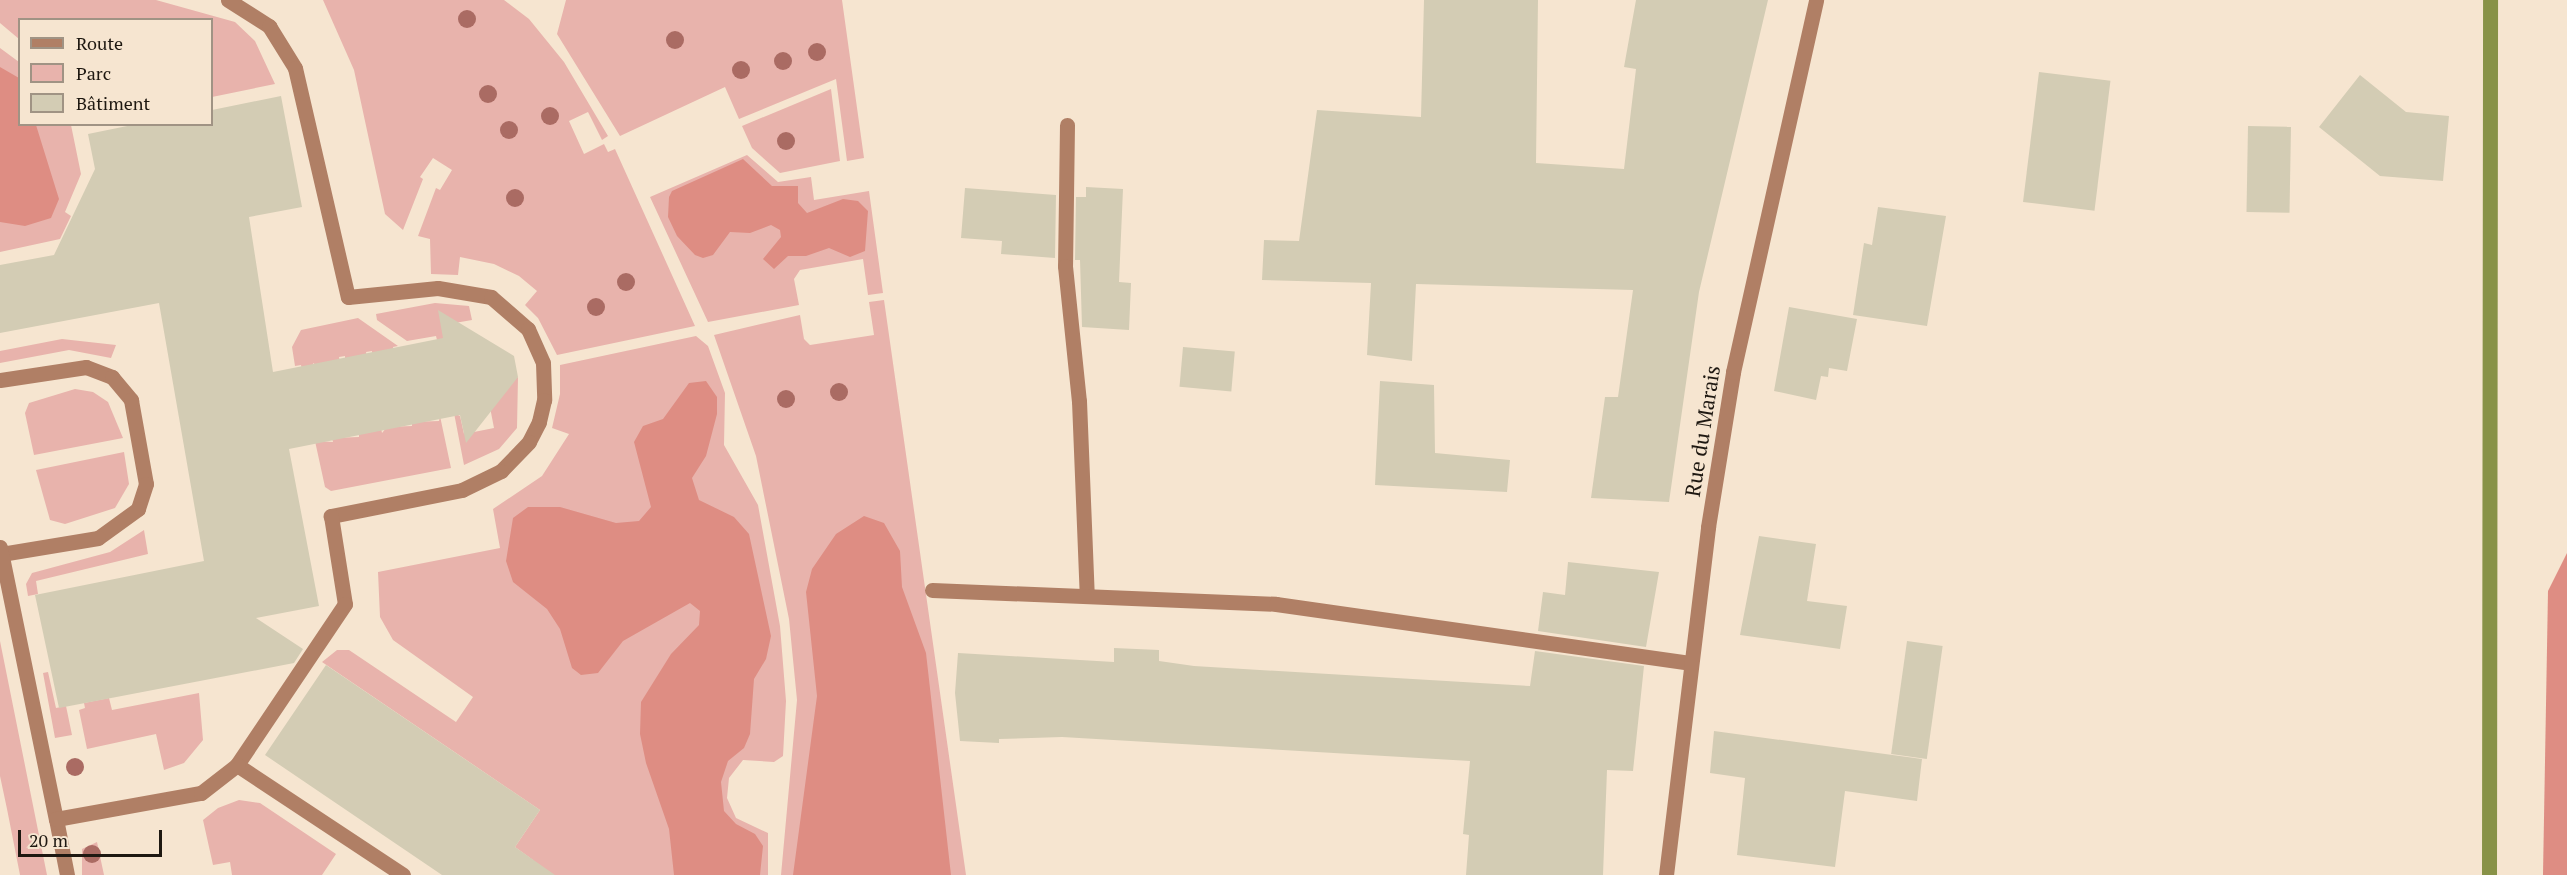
<!DOCTYPE html>
<html>
<head>
<meta charset="utf-8">
<style>
  body { margin:0 }
  #map { position:relative; width:2567px; height:875px; overflow:hidden; background:#f6e5d0; font-family:"PT Serif",serif }
  div>[style] { position:absolute }
  .green>* { inset:0; background:#e8b3ac }
  .forest>* { inset:0; background:#de8d83 }
  .stream>* { height:15px; margin:-7.5px; padding:0 7.5px; transform-origin:7.5px; border-radius:7.5px; background:#889247 }
  .building>* { inset:0; background:#d3ccb4; transform-origin:0 0 }
  .service>* { height:15px; margin:-7.5px; padding:0 7.5px; transform-origin:7.5px; border-radius:7.5px; background:#b07f65 }
  .minor>* { height:15px; margin:-7.5px; padding:0 7.5px; transform-origin:7.5px; border-radius:7.5px; background:#b07f65 }
  .trees>* { width:18px; height:18px; margin:-9px; border-radius:50%; background:#aa6b63 }
  span { translate:-50% -50%; white-space:nowrap; text-align:center; line-height:1.15; -webkit-text-stroke:5px #f6e5d0; paint-order:stroke }
  .street-label { font-size:21px; color:#1e1811 }
  .legend { position:absolute; left:18px; top:18px; width:195px; height:108px; box-sizing:border-box; background:#f6e5d0; border:2px solid #a09384; margin:0; padding:8px 10px; list-style:none; font-size:18px; color:#1e1811 }
  .legend li { display:flex; align-items:center; gap:12px; height:30px }
  .legend b { width:30px; border:2px solid #a09384 }
  .scale { position:absolute; left:18px; top:830px; width:144px; height:27px; box-sizing:border-box; border:3px solid #1e1811; border-top:0; padding-left:8px; font-size:18px; line-height:21px; white-space:nowrap; color:#1e1811; -webkit-text-stroke:4px #f6e5d0; paint-order:stroke }
</style>
</head>
<body>
<div id="map">
  <div class="green">
    <i style="clip-path:polygon(0 0,156px 0,235px 22px,255px 41px,275px 84px,212px 97px,212px 20px,20px 20px,19px 39px,0 23px)"></i>
    <i style="clip-path:polygon(323px 0,504px 0,529px 19px,564px 62px,608px 136px,602px 140px,588px 112px,569px 121px,584px 154px,604px 144px,608px 152px,615px 149px,695px 326px,557px 355px,538px 318px,525px 305px,537px 291px,519px 276px,494px 264px,460px 257px,458px 275px,431px 274px,430px 239px,418px 236px,436px 188px,440px 190px,452px 170px,433px 158px,420px 177px,423px 179px,403px 230px,385px 214px,354px 70px)"></i>
    <i style="clip-path:polygon(566px 0,842px 0,864px 158px,847px 161px,836px 79px,739px 119px,725px 87px,620px 136px,557px 34px)"></i>
    <i style="clip-path:polygon(0 48px,19px 62px,20px 124px,71px 125px,81px 174px,65px 212px,71px 216px,60px 239px,0 252px)"></i>
    <i style="clip-path:polygon(831px 89px,840px 161px,780px 173px,752px 148px,742px 126px)"></i>
    <i style="clip-path:polygon(747px 155px,778px 182px,811px 177px,814px 200px,869px 191px,883px 293px,868px 295px,863px 259px,800px 270px,794px 279px,799px 305px,708px 322px,650px 197px)"></i>
    <i style="clip-path:polygon(884px 300px,966px 875px,781px 875px,797px 700px,789px 619px,756px 456px,714px 335px,800px 315px,804px 339px,810px 345px,874px 335px,869px 302px)"></i>
    <i style="clip-path:polygon(435px 303px,469px 306px,472px 320px,443px 325px,446px 337px,438px 344px,436px 336px,407px 341px,377px 320px,376px 314px)"></i>
    <i style="clip-path:polygon(358px 318px,398px 346px,393px 347px,394px 352px,372px 355px,372px 351px,366px 352px,367px 357px,345px 361px,345px 356px,339px 357px,340px 363px,319px 367px,313px 363px,313px 367px,302px 370px,301px 365px,295px 366px,292px 347px,301px 330px)"></i>
    <i style="clip-path:polygon(696px 336px,708px 346px,725px 393px,724px 445px,758px 505px,780px 626px,786px 701px,783px 756px,774px 762px,743px 760px,729px 778px,727px 798px,736px 818px,768px 833px,768px 875px,523px 875px,533px 860px,515px 847px,540px 810px,322px 662px,337px 650px,349px 650px,456px 722px,473px 697px,393px 640px,380px 617px,378px 572px,500px 548px,493px 509px,542px 476px,569px 434px,552px 428px,560px 394px,560px 365px)"></i>
    <i style="clip-path:polygon(62px 339px,116px 345px,111px 358px,69px 350px,0 363px,0 351px)"></i>
    <i style="clip-path:polygon(518px 377px,517px 428px,499px 449px,464px 465px,454px 413px,460px 416px,464px 434px,494px 428px,488px 397px)"></i>
    <i style="clip-path:polygon(75px 389px,93px 392px,108px 402px,123px 438px,34px 455px,25px 413px,29px 403px)"></i>
    <i style="clip-path:polygon(440px 416px,451px 468px,331px 491px,325px 487px,315px 441px,333px 442px,332px 438px,359px 437px,359px 433px,381px 428px,382px 433px,387px 427px,412px 426px,412px 422px,439px 421px)"></i>
    <i style="clip-path:polygon(124px 452px,129px 484px,115px 508px,65px 524px,50px 520px,36px 470px)"></i>
    <i style="clip-path:polygon(144px 530px,148px 554px,36px 581px,38px 594px,28px 596px,26px 584px,32px 573px,110px 552px)"></i>
    <i style="clip-path:polygon(0 641px,47px 875px,20px 875px,7px 809px,0 776px)"></i>
    <i style="clip-path:polygon(48px 672px,56px 708px,66px 706px,72px 735px,55px 738px,43px 673px)"></i>
    <i style="clip-path:polygon(199px 693px,203px 740px,184px 763px,164px 770px,156px 734px,87px 749px,79px 710px,85px 708px,84px 703px,109px 698px,112px 710px)"></i>
    <i style="clip-path:polygon(239px 800px,260px 803px,336px 854px,322px 875px,232px 875px,230px 862px,213px 865px,203px 820px,218px 808px)"></i>
    <i style="clip-path:polygon(97px 842px,104px 875px,82px 875px,82px 849px)"></i>
  </div>
  <div class="forest">
    <i style="clip-path:polygon(0 67px,19px 78px,20px 124px,36px 125px,59px 199px,51px 218px,25px 226px,0 222px)"></i>
    <i style="clip-path:polygon(743px 159px,772px 186px,798px 186px,798px 203px,807px 213px,843px 199px,858px 201px,868px 211px,865px 251px,850px 257px,829px 248px,806px 256px,788px 256px,774px 269px,763px 259px,781px 237px,780px 230px,771px 225px,750px 233px,730px 232px,713px 255px,703px 258px,695px 255px,677px 236px,668px 217px,669px 197px,672px 191px)"></i>
    <i style="clip-path:polygon(706px 381px,717px 397px,717px 414px,706px 456px,692px 478px,699px 500px,734px 517px,749px 534px,771px 636px,766px 659px,754px 679px,750px 734px,744px 748px,728px 761px,721px 782px,724px 811px,736px 824px,755px 834px,763px 846px,760px 875px,674px 875px,669px 829px,646px 763px,640px 734px,641px 702px,671px 654px,699px 625px,700px 611px,690px 603px,623px 641px,598px 673px,581px 675px,572px 668px,560px 629px,547px 609px,513px 582px,506px 561px,513px 518px,528px 507px,560px 507px,616px 523px,639px 521px,651px 507px,634px 442px,643px 426px,663px 419px,689px 383px)"></i>
    <i style="clip-path:polygon(864px 516px,884px 523px,900px 551px,902px 587px,926px 653px,951px 875px,793px 875px,817px 696px,806px 592px,812px 569px,836px 534px)"></i>
    <i style="clip-path:polygon(2567px 553px,2567px 875px,2543px 875px,2548px 591px)"></i>
  </div>
  <div class="stream">
    <i style="left:2489px;top:875px;width:875px;rotate:-89.93deg"></i>
  </div>
  <div class="building">
    <i style="clip-path:polygon(1424px 0,1538px 0,1536px 163px,1624px 169px,1636px 69px,1624px 67px,1636px 0,1768px 0,1699px 292px,1669px 502px,1591px 498px,1605px 397px,1618px 397px,1633px 290px,1416px 284px,1412px 361px,1367px 355px,1371px 283px,1262px 280px,1264px 240px,1299px 241px,1317px 110px,1421px 117px)"></i>
    <i style="left:2039px;top:72px;width:72px;height:131px;rotate:7deg"></i>
    <i style="clip-path:polygon(2360px 75px,2406px 112px,2449px 116px,2443px 181px,2380px 176px,2319px 127px)"></i>
    <i style="clip-path:polygon(281px 96px,302px 207px,249px 217px,273px 372px,443px 338px,438px 310px,514px 356px,518px 377px,466px 443px,460px 415px,289px 449px,319px 606px,256px 618px,303px 649px,294px 663px,59px 708px,35px 595px,204px 561px,159px 303px,0 333px,0 265px,54px 255px,95px 169px,88px 134px,137px 124px,212px 124px,212px 110px)"></i>
    <i style="left:2248px;top:126px;width:43px;height:86px;rotate:1deg"></i>
    <i style="clip-path:polygon(1086px 187px,1123px 189px,1119px 282px,1131px 283px,1129px 330px,1082px 327px,1080px 260px,1075px 260px,1076px 197px,1086px 197px)"></i>
    <i style="clip-path:polygon(965px 188px,1056px 195px,1055px 258px,1001px 254px,1002px 241px,961px 238px)"></i>
    <i style="clip-path:polygon(1878px 207px,1946px 216px,1927px 326px,1853px 315px,1864px 243px,1872px 245px)"></i>
    <i style="clip-path:polygon(1789px 307px,1857px 319px,1847px 371px,1829px 368px,1828px 377px,1821px 376px,1816px 400px,1774px 391px)"></i>
    <i style="left:1183px;top:347px;width:52px;height:40px;rotate:5deg"></i>
    <i style="clip-path:polygon(1380px 381px,1434px 385px,1435px 453px,1510px 460px,1507px 492px,1375px 485px)"></i>
    <i style="clip-path:polygon(1759px 536px,1816px 544px,1807px 601px,1847px 606px,1840px 649px,1740px 635px)"></i>
    <i style="clip-path:polygon(1568px 562px,1659px 572px,1646px 647px,1538px 631px,1543px 592px,1565px 595px)"></i>
    <i style="left:1907px;top:641px;width:36px;height:114px;rotate:8deg"></i>
    <i style="clip-path:polygon(1114px 648px,1159px 650px,1159px 661px,1194px 666px,1530px 686px,1535px 651px,1644px 666px,1633px 771px,1607px 770px,1603px 875px,1466px 875px,1469px 835px,1463px 834px,1470px 761px,1062px 737px,999px 739px,999px 743px,960px 741px,955px 693px,958px 653px,1114px 662px)"></i>
    <i style="clip-path:polygon(326px 665px,540px 810px,515px 847px,555px 875px,442px 875px,265px 755px)"></i>
    <i style="clip-path:polygon(1714px 731px,1922px 759px,1917px 801px,1845px 791px,1835px 867px,1737px 855px,1745px 778px,1710px 773px)"></i>
  </div>
  <div class="service">
    <i style="left:228px;top:0;width:49px;rotate:32.4deg"></i>
    <i style="left:269px;top:26px;width:49px;rotate:58.2deg"></i>
    <i style="left:295px;top:68px;width:235px;rotate:77deg"></i>
    <i style="left:348px;top:297px;width:90px;rotate:-5.7deg"></i>
    <i style="left:438px;top:288px;width:54px;rotate:9.6deg"></i>
    <i style="left:491px;top:297px;width:49px;rotate:40.9deg"></i>
    <i style="left:528px;top:329px;width:37px;rotate:66deg"></i>
    <i style="left:543px;top:363px;width:37px;rotate:88deg"></i>
    <i style="left:544px;top:400px;width:23px;rotate:103deg"></i>
    <i style="left:539px;top:422px;width:22px;rotate:117deg"></i>
    <i style="left:529px;top:442px;width:40px;rotate:134deg"></i>
    <i style="left:501px;top:471px;width:43px;rotate:154deg"></i>
    <i style="left:462px;top:490px;width:134px;rotate:168.8deg"></i>
    <i style="left:331px;top:516px;width:89px;rotate:81deg"></i>
    <i style="left:345px;top:604px;width:194px;rotate:123.9deg"></i>
    <i style="left:237px;top:765px;width:199px;rotate:33.5deg"></i>
    <i style="left:1067px;top:125px;width:141px;rotate:90.8deg"></i>
    <i style="left:1065px;top:266px;width:136px;rotate:84.1deg"></i>
    <i style="left:1079px;top:401px;width:195px;rotate:87.7deg"></i>
    <i style="left:0;top:380px;width:87px;rotate:-8.6deg"></i>
    <i style="left:86px;top:367px;width:28px;rotate:21deg"></i>
    <i style="left:112px;top:377px;width:30px;rotate:50deg"></i>
    <i style="left:131px;top:400px;width:85px;rotate:79.9deg"></i>
    <i style="left:146px;top:484px;width:26px;rotate:108deg"></i>
    <i style="left:138px;top:509px;width:49px;rotate:144.1deg"></i>
    <i style="left:98px;top:538px;width:98px;rotate:170.6deg"></i>
    <i style="left:0;top:547px;width:278px;rotate:78.4deg"></i>
    <i style="left:932px;top:590px;width:344px;rotate:2.3deg"></i>
    <i style="left:1276px;top:604px;width:418px;rotate:8.1deg"></i>
    <i style="left:67px;top:875px;width:57px;rotate:-101.1deg"></i>
    <i style="left:56px;top:819px;width:147px;rotate:-10.2deg"></i>
    <i style="left:201px;top:793px;width:46px;rotate:-37.9deg"></i>
  </div>
  <div class="minor">
    <i style="left:1666px;top:875px;width:351px;rotate:-83.1deg"></i>
    <i style="left:1708px;top:527px;width:157px;rotate:-80.8deg"></i>
    <i style="left:1733px;top:372px;width:381px;rotate:-77.4deg"></i>
  </div>
  <div class="trees">
    <i style="left:467px;top:19px"></i>
    <i style="left:675px;top:40px"></i>
    <i style="left:817px;top:52px"></i>
    <i style="left:783px;top:61px"></i>
    <i style="left:741px;top:70px"></i>
    <i style="left:488px;top:94px"></i>
    <i style="left:550px;top:116px"></i>
    <i style="left:509px;top:130px"></i>
    <i style="left:786px;top:141px"></i>
    <i style="left:515px;top:198px"></i>
    <i style="left:626px;top:282px"></i>
    <i style="left:596px;top:307px"></i>
    <i style="left:839px;top:392px"></i>
    <i style="left:786px;top:399px"></i>
    <i style="left:75px;top:767px"></i>
    <i style="left:92px;top:854px"></i>
  </div>
  <div class="street-label">
    <span style="left:1702px;top:431px;rotate:-81deg">Rue du Marais</span>
  </div>
  <ul class="legend">
  <li><b style="height:8px;background:#b07f65"></b>Route</li>
  <li><b style="height:16px;background:#e8b3ac"></b>Parc</li>
  <li><b style="height:16px;background:#d3ccb4"></b>Bâtiment</li>
  </ul>
  <div class="scale">20 m</div>
</div>
</body>
</html>
